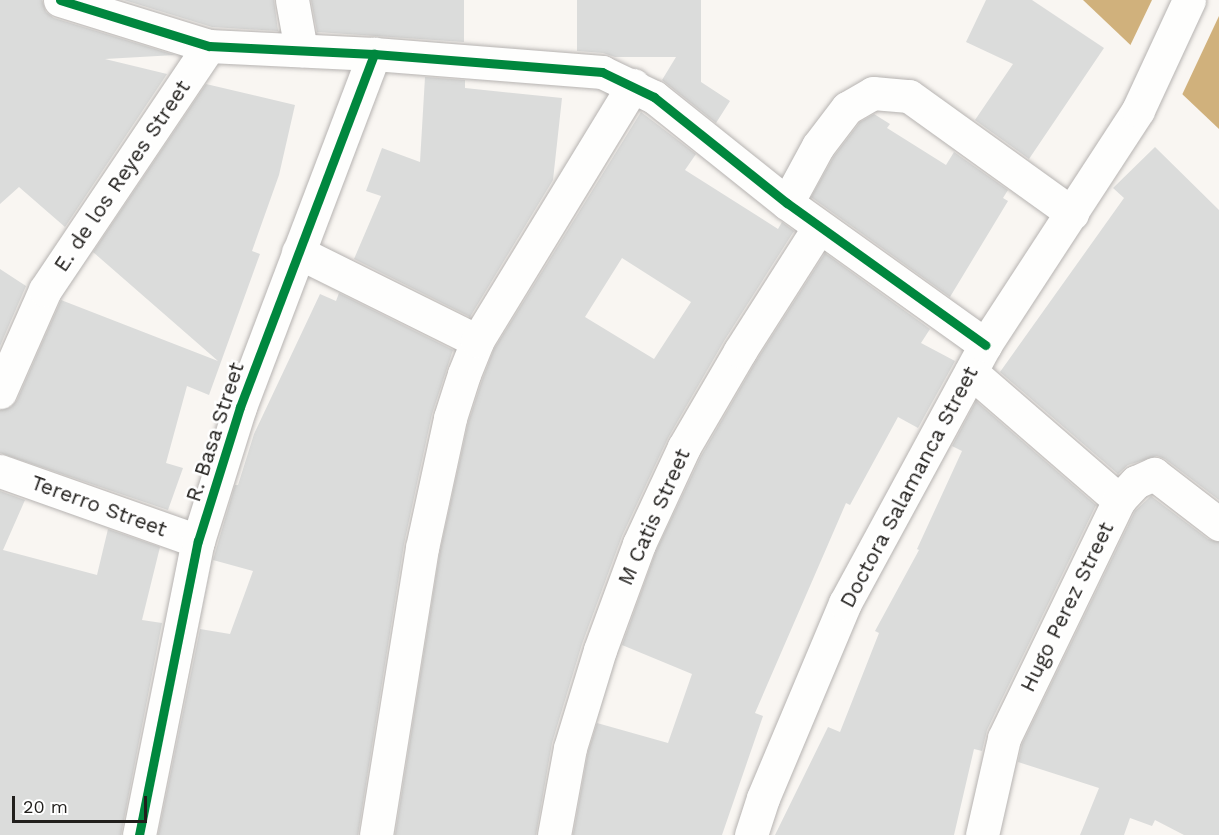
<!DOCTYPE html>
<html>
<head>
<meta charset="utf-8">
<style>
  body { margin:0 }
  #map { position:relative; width:1219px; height:835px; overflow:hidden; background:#f9f6f2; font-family:"Work Sans",sans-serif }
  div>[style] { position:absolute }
  .water>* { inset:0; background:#d0b17c }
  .pier>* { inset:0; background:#f9f6f2 }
  .building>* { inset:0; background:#dbdcdb }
  .roads { filter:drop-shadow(0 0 2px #b6b3b1) drop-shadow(0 0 2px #b6b3b1) }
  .minor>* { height:33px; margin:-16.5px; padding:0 16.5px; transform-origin:16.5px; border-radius:16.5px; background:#fefefd }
  .secondary>* { height:33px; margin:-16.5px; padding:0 16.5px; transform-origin:16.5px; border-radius:16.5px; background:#fefefd }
  .cycleway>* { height:9px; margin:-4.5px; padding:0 4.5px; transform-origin:4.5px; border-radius:4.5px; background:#00873e }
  span { translate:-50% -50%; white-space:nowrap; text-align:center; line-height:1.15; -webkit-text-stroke:5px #fff; paint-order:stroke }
  .street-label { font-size:21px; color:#211f1c }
  .scale { position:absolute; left:12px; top:796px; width:135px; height:27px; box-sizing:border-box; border:3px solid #211f1c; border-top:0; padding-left:8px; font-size:18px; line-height:21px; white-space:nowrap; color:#211f1c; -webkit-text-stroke:4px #fff; paint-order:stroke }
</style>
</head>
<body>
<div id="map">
  <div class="water">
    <i style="clip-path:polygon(1083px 0,1219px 0,1219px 129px)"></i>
  </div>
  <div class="pier">
    <i style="clip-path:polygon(1152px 0,1219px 0,1219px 16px,1181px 97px,1129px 48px)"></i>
  </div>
  <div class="building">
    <i style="clip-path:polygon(0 0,42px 0,46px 12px,54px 18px,175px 55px,105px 59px,167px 74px,65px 227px,19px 187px,0 204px)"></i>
    <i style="clip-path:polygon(124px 0,274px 0,278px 31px,212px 27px)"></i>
    <i style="clip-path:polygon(311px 0,464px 0,464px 42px,317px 32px)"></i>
    <i style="clip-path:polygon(577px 0,701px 0,701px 82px,730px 101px,716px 123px,662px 80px,676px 57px,615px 57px,603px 53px,577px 51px)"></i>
    <i style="clip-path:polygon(986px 0,1032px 0,1104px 48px,1029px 159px,975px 120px,1013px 64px,966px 42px)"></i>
    <i style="clip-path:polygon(425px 77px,465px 80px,465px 88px,562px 98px,553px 180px,470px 317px,354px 259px,381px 196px,366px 191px,382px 148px,420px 162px)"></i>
    <i style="clip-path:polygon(206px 84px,295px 105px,279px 175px,252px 251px,260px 254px,209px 395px,187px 386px,166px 463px,183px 468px,168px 510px,0 453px,0 410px,11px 407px,17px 400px,61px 300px,218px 361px,93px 252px)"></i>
    <i style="clip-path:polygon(evenodd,641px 112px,696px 154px,685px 170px,778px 229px,782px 222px,794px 231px,724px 341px,668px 438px,622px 536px,582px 644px,552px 743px,536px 835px,395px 835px,440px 551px,468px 423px,482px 380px,494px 349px,641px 112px,622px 258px,691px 302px,654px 359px,585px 317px,622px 258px)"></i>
    <i style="clip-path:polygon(874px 114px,890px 124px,887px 128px,946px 165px,954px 152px,1008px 190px,1003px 198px,1008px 201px,950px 297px,811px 197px,834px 156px,860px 122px)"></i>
    <i style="clip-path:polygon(1155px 147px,1219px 210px,1219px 500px,1165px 459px,1157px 456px,1128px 465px,1118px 474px,1000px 372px,1124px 198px,1113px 188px)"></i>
    <i style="clip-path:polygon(825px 253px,930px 329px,921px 343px,955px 361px,918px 428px,898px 417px,850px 505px,846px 503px,755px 713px,763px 716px,722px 835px,573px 835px,588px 752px,597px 723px,668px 743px,692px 674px,622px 645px,656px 551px,701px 456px,756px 361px)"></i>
    <i style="clip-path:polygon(0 269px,26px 286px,0 346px)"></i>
    <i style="clip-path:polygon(339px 293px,453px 350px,432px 414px,404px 544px,358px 835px,158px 835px,200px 629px,230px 634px,253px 571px,213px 560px,235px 485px,238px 485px,254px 434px,320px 294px,336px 301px)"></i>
    <i style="clip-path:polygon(976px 401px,1096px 505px,987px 730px,982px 751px,974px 749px,954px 835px,775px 835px,828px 727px,840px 732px,879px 633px,875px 631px,919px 550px,917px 549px,962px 451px,952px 446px)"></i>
    <i style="clip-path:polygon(0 491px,25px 500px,3px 550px,97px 575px,108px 529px,160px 547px,142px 620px,162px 623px,121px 835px,0 835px)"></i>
    <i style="clip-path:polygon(1151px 496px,1208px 539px,1219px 542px,1219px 835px,1184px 835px,1155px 820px,1152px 826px,1130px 818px,1124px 835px,1080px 835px,1099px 788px,1018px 762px,1022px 744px,1135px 511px)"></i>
  </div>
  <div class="roads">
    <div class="minor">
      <i style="left:60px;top:0;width:156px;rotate:17.2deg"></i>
      <i style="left:209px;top:46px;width:165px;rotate:2.8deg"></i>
      <i style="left:374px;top:54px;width:229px;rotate:4.5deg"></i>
      <i style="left:602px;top:72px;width:58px;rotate:25.7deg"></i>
      <i style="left:654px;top:97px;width:170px;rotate:38.6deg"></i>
      <i style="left:787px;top:203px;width:244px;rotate:35.6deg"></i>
      <i style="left:292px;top:0;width:51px;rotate:79.8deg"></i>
      <i style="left:787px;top:203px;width:65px;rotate:-61.5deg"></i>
      <i style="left:818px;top:146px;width:48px;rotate:-52.7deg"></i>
      <i style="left:847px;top:108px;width:30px;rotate:-30deg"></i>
      <i style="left:873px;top:93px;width:36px;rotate:5deg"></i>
      <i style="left:909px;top:96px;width:201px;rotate:35.7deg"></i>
      <i style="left:298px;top:252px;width:200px;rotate:26.4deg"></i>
      <i style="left:971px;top:372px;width:196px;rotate:40.9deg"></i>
      <i style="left:0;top:392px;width:111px;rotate:-66.2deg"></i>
      <i style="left:45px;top:290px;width:294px;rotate:-56.1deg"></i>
      <i style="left:0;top:471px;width:210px;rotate:19.5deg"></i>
      <i style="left:139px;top:835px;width:300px;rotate:-78.7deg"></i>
      <i style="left:198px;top:541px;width:140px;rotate:-72.6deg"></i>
      <i style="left:240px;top:407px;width:378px;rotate:-69.2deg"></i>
      <i style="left:376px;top:835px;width:291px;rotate:-80.9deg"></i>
      <i style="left:422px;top:548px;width:133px;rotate:-77.8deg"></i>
      <i style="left:450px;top:418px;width:46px;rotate:-72.3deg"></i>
      <i style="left:464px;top:374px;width:35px;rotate:-68deg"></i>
      <i style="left:477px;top:341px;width:300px;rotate:-58.6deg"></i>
      <i style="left:554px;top:835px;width:88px;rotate:-79.6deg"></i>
      <i style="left:570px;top:748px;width:102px;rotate:-73deg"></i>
      <i style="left:600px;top:650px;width:113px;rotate:-69.8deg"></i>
      <i style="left:639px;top:544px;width:107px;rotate:-65.1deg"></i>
      <i style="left:684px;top:447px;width:111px;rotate:-59.7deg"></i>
      <i style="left:740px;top:351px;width:147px;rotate:-57.5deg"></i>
      <i style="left:982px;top:835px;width:99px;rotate:-77.2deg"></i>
      <i style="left:1004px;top:738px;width:264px;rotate:-64.2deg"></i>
      <i style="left:1119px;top:500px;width:25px;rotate:-47deg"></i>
      <i style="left:1136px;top:482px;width:20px;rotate:-24deg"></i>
      <i style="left:1154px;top:474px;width:82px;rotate:37.6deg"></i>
    </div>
    <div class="secondary">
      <i style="left:751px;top:835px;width:39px;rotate:-72deg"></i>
      <i style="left:763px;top:798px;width:212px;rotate:-67.2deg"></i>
      <i style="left:845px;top:603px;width:294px;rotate:-61.5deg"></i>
      <i style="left:985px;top:345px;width:280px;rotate:-56.9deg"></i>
      <i style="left:1138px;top:110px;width:121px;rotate:-65.1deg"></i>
    </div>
  </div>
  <div class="cycleway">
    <i style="left:60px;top:0;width:156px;rotate:17.2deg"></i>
    <i style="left:209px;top:46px;width:165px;rotate:2.8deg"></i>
    <i style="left:374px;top:54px;width:229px;rotate:4.5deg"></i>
    <i style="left:602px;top:72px;width:58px;rotate:25.7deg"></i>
    <i style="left:654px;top:97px;width:170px;rotate:38.6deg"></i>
    <i style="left:787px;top:203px;width:244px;rotate:35.6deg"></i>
    <i style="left:139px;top:835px;width:300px;rotate:-78.7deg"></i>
    <i style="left:198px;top:541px;width:140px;rotate:-72.6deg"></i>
    <i style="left:240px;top:407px;width:378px;rotate:-69.2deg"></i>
  </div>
  <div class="street-label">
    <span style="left:122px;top:176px;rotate:-56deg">E. de los Reyes Street</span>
    <span style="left:215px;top:432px;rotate:-72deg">R. Basa Street</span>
    <span style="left:909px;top:487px;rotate:-62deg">Doctora Salamanca Street</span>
    <span style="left:99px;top:506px;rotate:20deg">Tererro Street</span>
    <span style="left:654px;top:517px;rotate:-66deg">M Catis Street</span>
    <span style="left:1067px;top:607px;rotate:-64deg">Hugo Perez Street</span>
  </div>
  <div class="scale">20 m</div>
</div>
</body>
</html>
